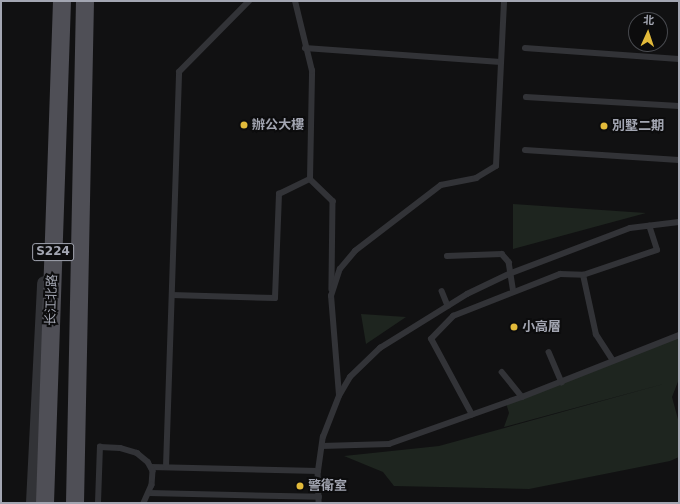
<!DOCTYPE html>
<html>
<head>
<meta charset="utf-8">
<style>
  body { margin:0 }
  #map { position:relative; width:680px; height:504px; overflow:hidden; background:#111112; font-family:"DejaVu Sans","Noto Sans SC",sans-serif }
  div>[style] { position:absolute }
  .green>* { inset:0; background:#1e251f }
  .service>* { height:5.5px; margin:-2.75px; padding:0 2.75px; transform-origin:2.75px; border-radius:2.75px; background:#323337 }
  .tertiary>* { height:14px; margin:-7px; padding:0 7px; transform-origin:7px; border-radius:7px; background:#323337 }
  .primary>* { height:18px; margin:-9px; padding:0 9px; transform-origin:9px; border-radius:9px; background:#4f4f56 }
  .dots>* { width:11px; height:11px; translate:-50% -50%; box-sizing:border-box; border:2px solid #0c0c0d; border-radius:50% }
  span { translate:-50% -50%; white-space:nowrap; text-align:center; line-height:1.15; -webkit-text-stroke:4px #0c0c0d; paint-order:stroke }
  .shield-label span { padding:1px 3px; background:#0c0c0d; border:1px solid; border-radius:3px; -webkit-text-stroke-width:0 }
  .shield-label { font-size:12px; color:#a3a6b2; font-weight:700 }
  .poi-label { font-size:13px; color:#a3a6b2; font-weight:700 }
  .left { translate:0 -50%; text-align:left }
  .street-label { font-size:13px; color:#a3a6b2 }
  .frame { position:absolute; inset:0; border:2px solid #a3a6b2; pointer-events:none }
  .north { position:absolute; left:628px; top:12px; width:40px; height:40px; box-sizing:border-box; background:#0c0c0d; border:1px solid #484a4f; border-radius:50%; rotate:3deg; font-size:11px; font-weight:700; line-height:16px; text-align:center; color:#a3a6b2 }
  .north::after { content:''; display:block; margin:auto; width:14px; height:18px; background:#e2ba3a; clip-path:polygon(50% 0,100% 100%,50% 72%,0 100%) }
</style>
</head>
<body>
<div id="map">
  <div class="green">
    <i style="clip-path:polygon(513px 204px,646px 213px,513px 249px)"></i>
    <i style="clip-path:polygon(361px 314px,406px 317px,366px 344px)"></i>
    <i style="clip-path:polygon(679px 335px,679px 379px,672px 397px,679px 423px,679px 457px,670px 461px,529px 489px,394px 486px,383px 472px,344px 456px,439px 446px,667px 383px,504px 427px,509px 413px,506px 403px)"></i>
  </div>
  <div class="service">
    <i style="left:305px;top:48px;width:196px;rotate:4.1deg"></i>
    <i style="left:525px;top:48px;width:154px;rotate:4.1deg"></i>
    <i style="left:526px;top:97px;width:153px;rotate:3.4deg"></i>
    <i style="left:525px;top:150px;width:154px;rotate:3.7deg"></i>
    <i style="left:310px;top:179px;width:32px;rotate:44deg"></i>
    <i style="left:333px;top:201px;width:88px;rotate:90.7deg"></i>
    <i style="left:447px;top:256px;width:55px;rotate:-2.1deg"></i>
    <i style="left:502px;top:254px;width:11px;rotate:49deg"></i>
    <i style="left:509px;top:262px;width:30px;rotate:81deg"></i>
    <i style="left:442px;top:291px;width:16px;rotate:68deg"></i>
    <i style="left:172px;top:295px;width:103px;rotate:1.7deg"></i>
    <i style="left:275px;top:298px;width:104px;rotate:-87.8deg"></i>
    <i style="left:279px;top:194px;width:34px;rotate:-26deg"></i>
    <i style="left:310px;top:179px;width:108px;rotate:-88.9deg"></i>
    <i style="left:312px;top:71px;width:72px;rotate:-103.7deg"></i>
    <i style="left:549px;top:352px;width:33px;rotate:67deg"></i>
    <i style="left:613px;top:361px;width:31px;rotate:-123deg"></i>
    <i style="left:596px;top:335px;width:61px;rotate:-102.2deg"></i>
    <i style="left:583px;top:275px;width:78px;rotate:-18.7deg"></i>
    <i style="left:657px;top:250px;width:25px;rotate:-108deg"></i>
    <i style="left:502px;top:372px;width:32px;rotate:51deg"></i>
    <i style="left:339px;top:395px;width:99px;rotate:-94.6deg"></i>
    <i style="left:331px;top:296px;width:28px;rotate:-72deg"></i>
    <i style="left:340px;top:269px;width:23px;rotate:-50deg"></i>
    <i style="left:355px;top:251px;width:108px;rotate:-37.5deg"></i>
    <i style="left:441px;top:185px;width:36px;rotate:-11deg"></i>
    <i style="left:476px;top:178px;width:23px;rotate:-31deg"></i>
    <i style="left:496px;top:166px;width:165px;rotate:-87.2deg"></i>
    <i style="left:472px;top:415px;width:86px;rotate:-118.3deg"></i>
    <i style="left:431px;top:339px;width:32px;rotate:-46deg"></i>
    <i style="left:453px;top:316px;width:115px;rotate:-21.4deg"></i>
    <i style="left:560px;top:274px;width:23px;rotate:2deg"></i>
    <i style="left:322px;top:446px;width:67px;rotate:-1.7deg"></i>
    <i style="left:389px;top:444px;width:141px;rotate:-19.5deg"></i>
    <i style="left:522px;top:397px;width:169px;rotate:-21.5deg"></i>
    <i style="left:151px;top:467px;width:167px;rotate:1.4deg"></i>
    <i style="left:318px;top:471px;width:34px;rotate:-82deg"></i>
    <i style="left:323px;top:437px;width:44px;rotate:-68.7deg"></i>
    <i style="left:339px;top:396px;width:22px;rotate:-60deg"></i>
    <i style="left:350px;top:377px;width:42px;rotate:-44deg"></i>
    <i style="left:380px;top:348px;width:102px;rotate:-31.8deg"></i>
    <i style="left:467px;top:294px;width:47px;rotate:-25.5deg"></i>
    <i style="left:509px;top:274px;width:129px;rotate:-20.8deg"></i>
    <i style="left:630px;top:228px;width:49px;rotate:-7deg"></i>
    <i style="left:166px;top:467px;width:395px;rotate:-88.1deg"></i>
    <i style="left:179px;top:72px;width:100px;rotate:-45.4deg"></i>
    <i style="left:318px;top:471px;width:32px;rotate:88deg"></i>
    <i style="left:149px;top:493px;width:170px;rotate:1.3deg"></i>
    <i style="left:98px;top:503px;width:56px;rotate:-88deg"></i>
    <i style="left:100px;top:447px;width:20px;rotate:3deg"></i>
    <i style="left:120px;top:448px;width:18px;rotate:16deg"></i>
    <i style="left:137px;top:453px;width:14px;rotate:39deg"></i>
    <i style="left:148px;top:462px;width:10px;rotate:61deg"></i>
    <i style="left:153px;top:471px;width:14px;rotate:94deg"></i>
    <i style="left:152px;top:485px;width:20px;rotate:114deg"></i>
  </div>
  <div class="tertiary">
    <i style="left:33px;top:503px;width:220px;rotate:-87.1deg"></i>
  </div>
  <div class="primary">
    <i style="left:45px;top:503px;width:502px;rotate:-88.06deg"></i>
    <i style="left:75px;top:503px;width:502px;rotate:-88.86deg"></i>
  </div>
  <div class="dots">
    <i style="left:244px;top:125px;background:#e2ba3a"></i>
    <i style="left:604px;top:126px;background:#e2ba3a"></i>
    <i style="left:514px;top:327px;background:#e2ba3a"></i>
    <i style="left:300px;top:486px;background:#e2ba3a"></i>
  </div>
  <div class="shield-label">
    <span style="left:53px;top:252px">S224</span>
  </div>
  <div class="poi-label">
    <span class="left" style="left:252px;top:125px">辦公大樓</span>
    <span class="left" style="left:612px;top:126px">別墅二期</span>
    <span class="left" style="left:522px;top:327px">小高層</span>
    <span class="left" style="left:308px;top:486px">警衛室</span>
  </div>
  <div class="street-label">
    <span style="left:52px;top:300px;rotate:-88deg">长江北路</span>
  </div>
  <div class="frame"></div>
  <div class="north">北</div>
</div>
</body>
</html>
